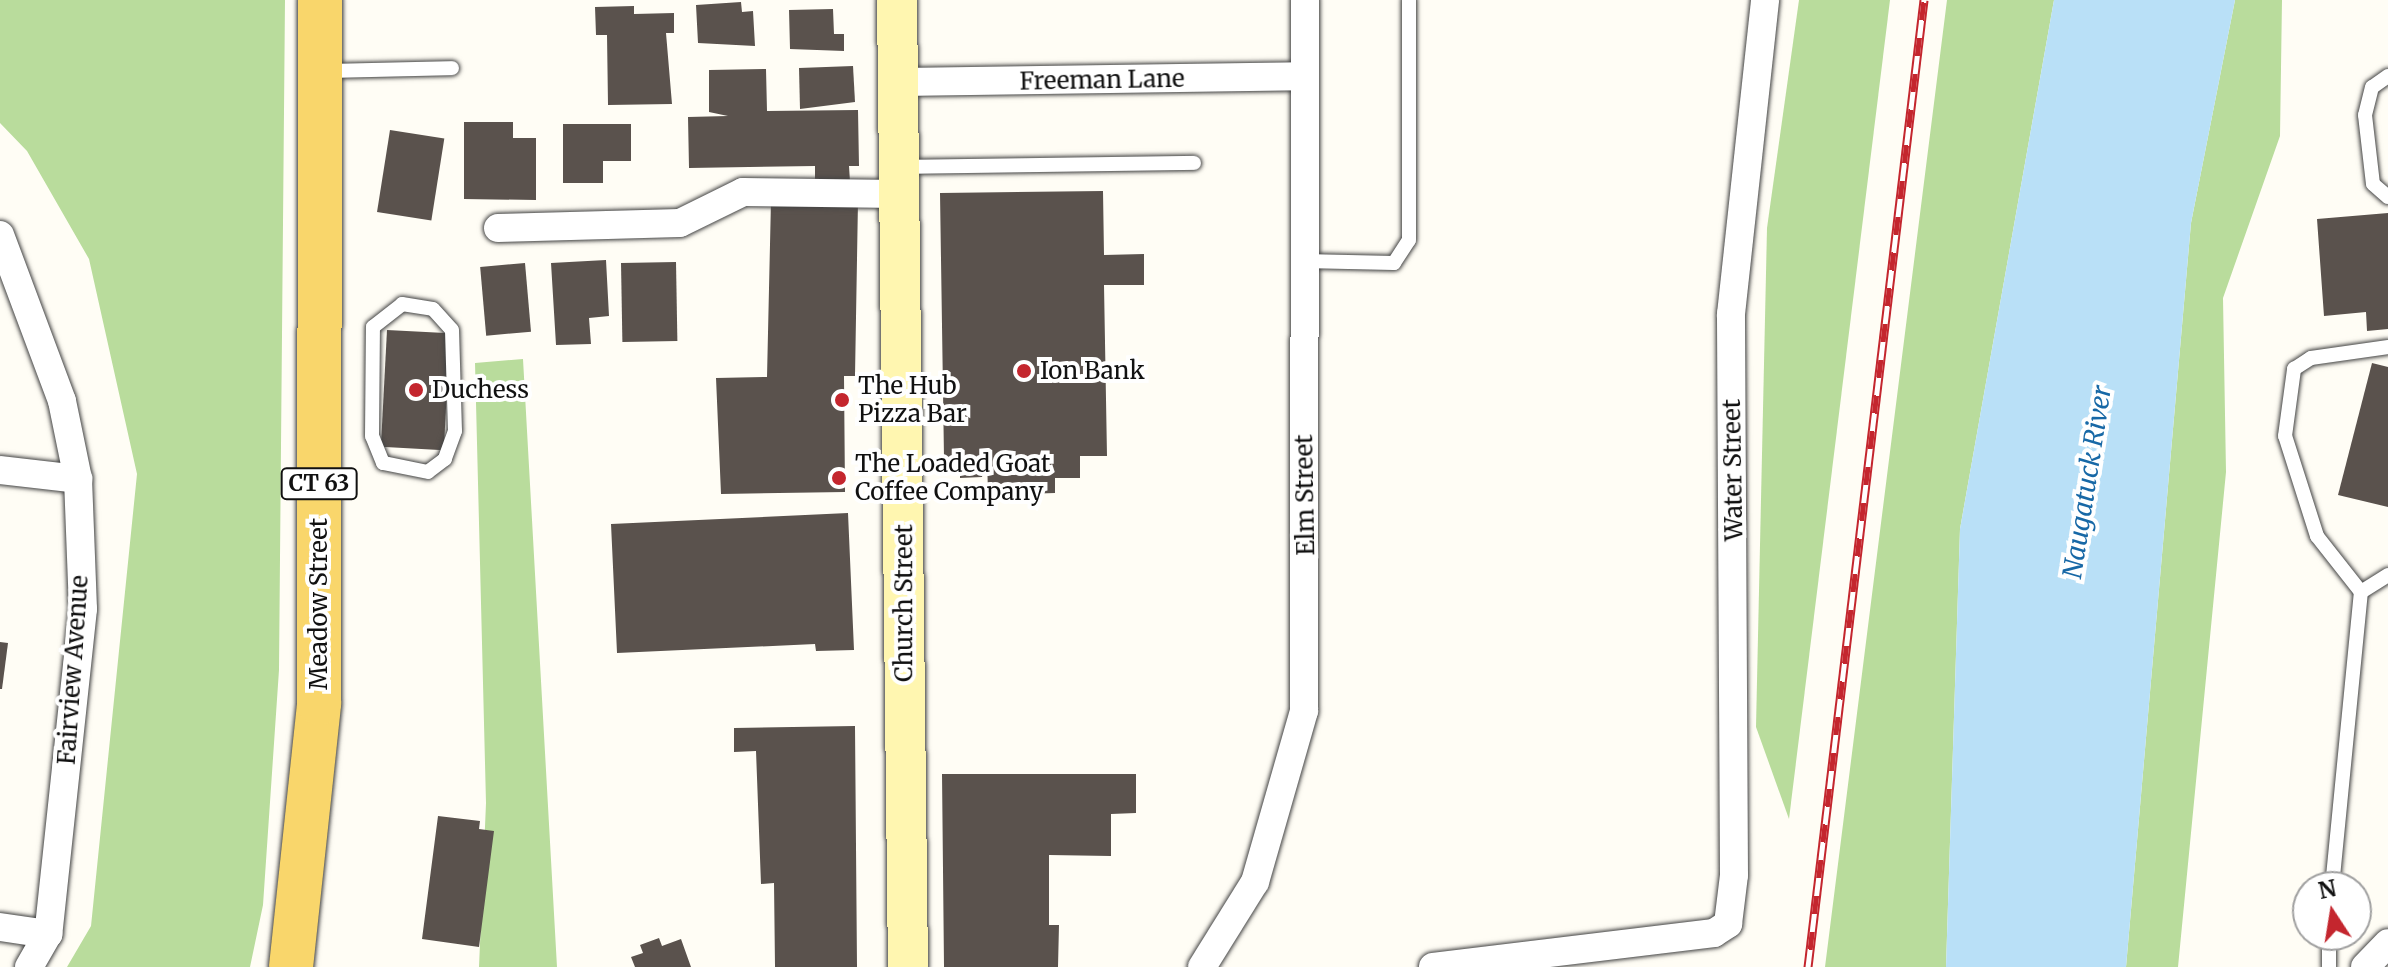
<!DOCTYPE html>
<html>
<head>
<meta charset="utf-8">
<style>
  body { margin:0 }
  #map { position:relative; width:2388px; height:967px; overflow:hidden; background:#fffdf5; font-family:Merriweather,serif }
  div>[style] { position:absolute }
  .forest>* { inset:0; background:#b9dc9c }
  .water>* { inset:0; background:#b9e0f7 }
  .building>* { inset:0; background:#5a524d; transform-origin:0 0 }
  .roads { filter:drop-shadow(0 0 2px #444) drop-shadow(0 0 2px #444) }
  .lane>* { height:14px; margin:-7px; padding:0 7px; transform-origin:7px; border-radius:7px; background:#fff }
  .street>* { height:28px; margin:-14px; padding:0 14px; transform-origin:14px; border-radius:14px; background:#fff }
  .secondary>* { height:40px; margin:-20px; padding:0 20px; transform-origin:20px; border-radius:20px; background:#fff6b0 }
  .primary>* { height:44px; margin:-22px; padding:0 22px; transform-origin:22px; border-radius:22px; background:#f9d66b }
  .rail>* { height:9px; margin-top:-4.5px; transform-origin:0; background:repeating-linear-gradient(90deg,#fff 0 18px,#c4262e 0 36px); box-sizing:border-box; border-block:2px solid #c4262e }
  .dots>* { width:22px; height:22px; translate:-50% -50%; box-sizing:border-box; border:4px solid #fff; border-radius:50% }
  span { translate:-50% -50%; white-space:nowrap; text-align:center; line-height:1.15; -webkit-text-stroke:8px #fff; paint-order:stroke }
  .shield-label span { padding:2px 6px; background:#fff; border:2px solid; border-radius:6px; -webkit-text-stroke-width:0 }
  .shield-label { font-size:22px; color:#111; font-weight:700 }
  .street-label { font-size:24px; color:#111 }
  .poi-label { font-size:24px; color:#111 }
  .left { translate:0 -50%; text-align:left }
  .water-label { font-size:26px; color:#1768a6; font-style:italic }
  .north { position:absolute; left:2292px; top:871px; width:80px; height:80px; box-sizing:border-box; background:#fff; border:2px solid #a0a0a0; border-radius:50%; rotate:348deg; font-size:22px; font-weight:700; line-height:32px; text-align:center; color:#111 }
  .north::after { content:''; display:block; margin:auto; width:28px; height:36px; background:#c4262e; clip-path:polygon(50% 0,100% 100%,50% 72%,0 100%) }
</style>
</head>
<body>
<div id="map">
  <div class="forest">
    <i style="clip-path:polygon(0 0,285px 0,279px 670px,263px 905px,250px 967px,67px 967px,91px 926px,137px 474px,89px 259px,27px 151px,0 123px)"></i>
    <i style="clip-path:polygon(1799px 0,1890px 0,1789px 819px,1756px 727px,1767px 228px)"></i>
    <i style="clip-path:polygon(1947px 0,2054px 0,1960px 529px,1946px 967px,1825px 967px)"></i>
    <i style="clip-path:polygon(2235px 0,2282px 0,2280px 136px,2223px 298px,2226px 472px,2178px 967px,2126px 967px,2191px 223px)"></i>
    <i style="clip-path:polygon(523px 359px,557px 967px,479px 967px,486px 803px,475px 363px)"></i>
  </div>
  <div class="water">
    <i style="clip-path:polygon(2054px 0,2235px 0,2191px 223px,2126px 967px,1946px 967px,1960px 529px)"></i>
  </div>
  <div class="building">
    <i style="clip-path:polygon(741px 2px,742px 12px,753px 11px,755px 46px,698px 43px,696px 5px)"></i>
    <i style="clip-path:polygon(634px 6px,634px 14px,674px 13px,674px 33px,666px 33px,672px 104px,608px 105px,607px 35px,596px 35px,595px 7px)"></i>
    <i style="clip-path:polygon(833px 9px,834px 34px,844px 34px,844px 51px,790px 49px,789px 10px)"></i>
    <i style="clip-path:polygon(853px 66px,855px 102px,800px 109px,799px 68px)"></i>
    <i style="clip-path:polygon(766px 69px,767px 111px,858px 110px,859px 166px,849px 166px,850px 182px,815px 183px,815px 166px,689px 168px,688px 117px,728px 116px,709px 112px,709px 70px)"></i>
    <i style="clip-path:polygon(464px 122px,513px 122px,513px 138px,536px 138px,536px 200px,464px 199px)"></i>
    <i style="clip-path:polygon(563px 124px,631px 124px,631px 161px,603px 161px,603px 183px,563px 183px)"></i>
    <i style="left:390px;top:130px;width:55px;height:83px;rotate:9deg"></i>
    <i style="clip-path:polygon(1103px 191px,1104px 255px,1144px 254px,1144px 285px,1104px 285px,1107px 456px,1080px 456px,1080px 478px,1055px 478px,1055px 493px,988px 495px,987px 457px,982px 477px,960px 478px,960px 457px,944px 458px,940px 193px)"></i>
    <i style="clip-path:polygon(771px 200px,858px 201px,855px 376px,844px 376px,845px 492px,721px 494px,716px 378px,767px 377px)"></i>
    <i style="clip-path:polygon(2388px 213px,2388px 329px,2367px 331px,2366px 312px,2324px 316px,2317px 219px)"></i>
    <i style="clip-path:polygon(606px 260px,609px 316px,589px 318px,591px 344px,556px 345px,551px 263px)"></i>
    <i style="left:676px;top:262px;width:79px;height:55px;rotate:89deg"></i>
    <i style="left:525px;top:263px;width:69px;height:45px;rotate:85deg"></i>
    <i style="left:387px;top:330px;width:63px;height:117px;rotate:3deg"></i>
    <i style="clip-path:polygon(2372px 363px,2388px 367px,2388px 507px,2338px 495px)"></i>
    <i style="clip-path:polygon(848px 513px,854px 650px,816px 651px,815px 644px,617px 653px,611px 524px)"></i>
    <i style="clip-path:polygon(0 642px,8px 643px,2px 689px,0 689px)"></i>
    <i style="clip-path:polygon(855px 726px,857px 967px,775px 967px,774px 883px,761px 884px,756px 751px,734px 752px,734px 728px)"></i>
    <i style="clip-path:polygon(942px 774px,1136px 774px,1136px 813px,1111px 814px,1111px 856px,1049px 855px,1049px 925px,1059px 925px,1058px 967px,944px 967px)"></i>
    <i style="clip-path:polygon(438px 816px,480px 821px,479px 829px,494px 831px,479px 947px,422px 939px)"></i>
    <i style="clip-path:polygon(659px 938px,662px 946px,681px 939px,691px 967px,635px 967px,631px 957px,643px 953px,640px 945px)"></i>
  </div>
  <div class="roads">
    <div class="lane">
      <i style="left:324px;top:71px;width:128px;rotate:-1.3deg"></i>
      <i style="left:2388px;top:76px;width:19px;rotate:145deg"></i>
      <i style="left:2372px;top:87px;width:29px;rotate:104deg"></i>
      <i style="left:2365px;top:115px;width:69px;rotate:83.4deg"></i>
      <i style="left:2373px;top:184px;width:20px;rotate:41deg"></i>
      <i style="left:903px;top:167px;width:291px;rotate:-0.8deg"></i>
      <i style="left:1303px;top:261px;width:91px;rotate:1.3deg"></i>
      <i style="left:1394px;top:263px;width:27px;rotate:-57deg"></i>
      <i style="left:1409px;top:240px;width:240px;rotate:-90deg"></i>
      <i style="left:402px;top:304px;width:31px;rotate:9deg"></i>
      <i style="left:433px;top:309px;width:28px;rotate:48deg"></i>
      <i style="left:452px;top:330px;width:101px;rotate:88.3deg"></i>
      <i style="left:455px;top:431px;width:30px;rotate:110deg"></i>
      <i style="left:445px;top:459px;width:21px;rotate:143deg"></i>
      <i style="left:428px;top:472px;width:46px;rotate:-168.7deg"></i>
      <i style="left:383px;top:463px;width:29px;rotate:-112deg"></i>
      <i style="left:372px;top:436px;width:109px;rotate:-89.5deg"></i>
      <i style="left:373px;top:327px;width:37px;rotate:-38deg"></i>
      <i style="left:2361px;top:592px;width:71px;rotate:-128.2deg"></i>
      <i style="left:2317px;top:536px;width:105px;rotate:-107.7deg"></i>
      <i style="left:2285px;top:436px;width:68px;rotate:-82.3deg"></i>
      <i style="left:2294px;top:369px;width:20px;rotate:-33deg"></i>
      <i style="left:2311px;top:358px;width:78px;rotate:-8.1deg"></i>
      <i style="left:2332px;top:887px;width:296px;rotate:-84.4deg"></i>
      <i style="left:2361px;top:592px;width:32px;rotate:-32deg"></i>
      <i style="left:2329px;top:967px;width:32px;rotate:-90deg"></i>
    </div>
    <div class="street">
      <i style="left:898px;top:82px;width:407px;rotate:-0.8deg"></i>
      <i style="left:498px;top:228px;width:182px;rotate:-1.6deg"></i>
      <i style="left:680px;top:223px;width:70px;rotate:-26.2deg"></i>
      <i style="left:743px;top:192px;width:156px;rotate:0.7deg"></i>
      <i style="left:0;top:235px;width:177px;rotate:69.5deg"></i>
      <i style="left:62px;top:401px;width:80px;rotate:78.4deg"></i>
      <i style="left:78px;top:479px;width:130px;rotate:87.8deg"></i>
      <i style="left:83px;top:609px;width:327px;rotate:96.1deg"></i>
      <i style="left:48px;top:934px;width:38px;rotate:120deg"></i>
      <i style="left:0;top:470px;width:79px;rotate:6.6deg"></i>
      <i style="left:0;top:927px;width:49px;rotate:8.3deg"></i>
      <i style="left:1202px;top:967px;width:100px;rotate:-58.1deg"></i>
      <i style="left:1255px;top:882px;width:178px;rotate:-74deg"></i>
      <i style="left:1304px;top:711px;width:711px;rotate:-89.92deg"></i>
      <i style="left:1433px;top:967px;width:283px;rotate:-6.9deg"></i>
      <i style="left:1714px;top:933px;width:17px;rotate:-33deg"></i>
      <i style="left:1728px;top:924px;width:49px;rotate:-83deg"></i>
      <i style="left:1734px;top:875px;width:561px;rotate:-90.31deg"></i>
      <i style="left:1731px;top:314px;width:316px;rotate:-83.8deg"></i>
      <i style="left:2365px;top:967px;width:33px;rotate:-46deg"></i>
    </div>
    <div class="secondary">
      <i style="left:897px;top:0;width:967px;rotate:89.35deg"></i>
    </div>
    <div class="primary">
      <i style="left:291px;top:967px;width:265px;rotate:-83.9deg"></i>
      <i style="left:319px;top:703px;width:703px;rotate:-89.92deg"></i>
    </div>
  </div>
  <div class="rail">
    <i style="left:1808px;top:967px;width:974px;rotate:-83.16deg"></i>
  </div>
  <div class="dots">
    <i style="left:1024px;top:371px;background:#c4262e"></i>
    <i style="left:416px;top:390px;background:#c4262e"></i>
    <i style="left:842px;top:400px;background:#c4262e"></i>
    <i style="left:839px;top:478px;background:#c4262e"></i>
  </div>
  <div class="shield-label">
    <span style="left:319px;top:484px">CT 63</span>
  </div>
  <div class="street-label">
    <span style="left:1102px;top:80px;rotate:-1deg">Freeman Lane</span>
    <span style="left:1733px;top:470px;rotate:-91deg">Water Street</span>
    <span style="left:1305px;top:495px;rotate:-91deg">Elm Street</span>
    <span style="left:904px;top:603px;rotate:-90deg">Church Street</span>
    <span style="left:319px;top:604px;rotate:-90deg">Meadow Street</span>
    <span style="left:73px;top:670px;rotate:-86deg">Fairview Avenue</span>
  </div>
  <div class="poi-label">
    <span class="left" style="left:1040px;top:371px">Ion Bank</span>
    <span class="left" style="left:858px;top:400px">The Hub<br>Pizza Bar</span>
    <span class="left" style="left:432px;top:390px">Duchess</span>
    <span class="left" style="left:855px;top:478px">The Loaded Goat<br>Coffee Company</span>
  </div>
  <div class="water-label">
    <span style="left:2087px;top:482px;rotate:-81deg">Naugatuck River</span>
  </div>
  <div class="north">N</div>
</div>
</body>
</html>
